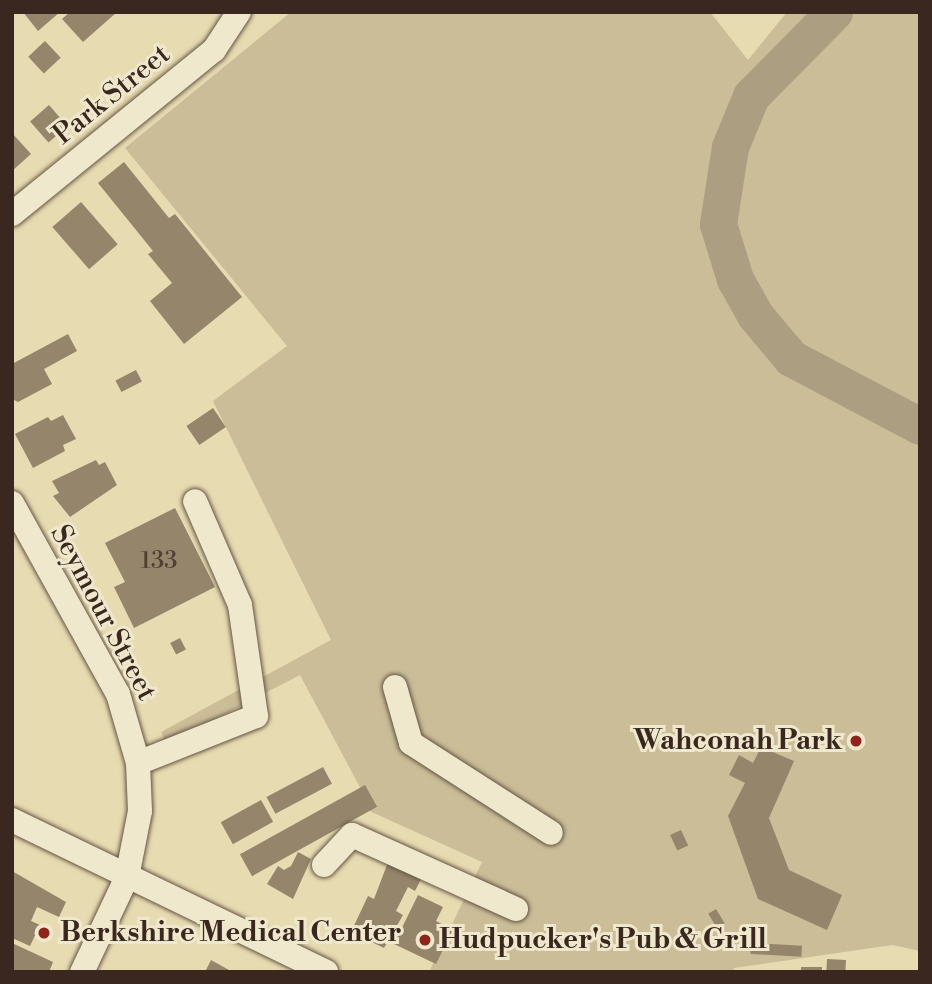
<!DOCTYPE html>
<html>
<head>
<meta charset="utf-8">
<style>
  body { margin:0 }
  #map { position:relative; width:932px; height:984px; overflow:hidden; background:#e7dbb1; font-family:"Libre Bodoni",serif }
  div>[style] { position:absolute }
  .green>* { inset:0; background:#cabd98 }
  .river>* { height:37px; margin:-18.5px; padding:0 18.5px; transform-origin:18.5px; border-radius:18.5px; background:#ac9e80 }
  .building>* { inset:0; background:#94856b; transform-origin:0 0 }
  .roads { filter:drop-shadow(0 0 2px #655544) drop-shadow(0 0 2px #655544) }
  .minor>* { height:24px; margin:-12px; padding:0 12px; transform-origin:12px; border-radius:12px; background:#efe8cc }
  .dots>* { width:19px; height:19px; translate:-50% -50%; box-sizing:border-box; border:4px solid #efe8cc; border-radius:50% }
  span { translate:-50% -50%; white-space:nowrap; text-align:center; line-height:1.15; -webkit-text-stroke:6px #efe8cc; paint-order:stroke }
  .number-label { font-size:24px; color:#503f33 }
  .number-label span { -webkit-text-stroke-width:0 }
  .street-label { font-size:28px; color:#3a2820 }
  .poi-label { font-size:28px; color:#3a2820; font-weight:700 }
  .right { translate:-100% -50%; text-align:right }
  .left { translate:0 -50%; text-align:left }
  .frame { position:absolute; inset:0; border:14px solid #3a2820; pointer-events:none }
</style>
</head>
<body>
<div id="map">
  <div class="green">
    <i style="clip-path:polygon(291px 12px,710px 12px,748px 60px,787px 12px,920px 12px,920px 951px,892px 945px,734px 968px,733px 972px,429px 972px,482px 862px,365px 809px,370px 806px,300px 675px,167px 744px,161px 732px,331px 640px,213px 401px,287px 346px,125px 148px)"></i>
  </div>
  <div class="river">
    <i style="left:834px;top:12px;width:118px;rotate:134.7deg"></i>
    <i style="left:751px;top:96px;width:55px;rotate:112.4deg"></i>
    <i style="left:730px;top:147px;width:78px;rotate:98.9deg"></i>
    <i style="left:718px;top:224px;width:58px;rotate:72.8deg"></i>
    <i style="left:735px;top:279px;width:41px;rotate:60.9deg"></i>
    <i style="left:755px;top:315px;width:56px;rotate:50.1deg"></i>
    <i style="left:791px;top:358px;width:146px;rotate:27.8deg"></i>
  </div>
  <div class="building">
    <i style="clip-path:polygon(23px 12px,60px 12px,38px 31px)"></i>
    <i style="clip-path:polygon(70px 12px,117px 12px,83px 42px,62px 19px)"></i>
    <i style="left:45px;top:41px;width:23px;height:23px;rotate:47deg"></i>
    <i style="left:49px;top:105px;width:28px;height:25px;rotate:49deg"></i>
    <i style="clip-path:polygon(12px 133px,31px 154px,12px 171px)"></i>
    <i style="clip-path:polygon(124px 162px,169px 218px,175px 214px,242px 297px,184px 344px,150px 301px,172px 283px,148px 254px,153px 251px,98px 183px)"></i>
    <i style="left:81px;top:202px;width:56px;height:38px;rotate:49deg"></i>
    <i style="clip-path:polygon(68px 334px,77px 351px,44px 369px,52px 384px,18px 402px,12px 399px,12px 364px)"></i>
    <i style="left:136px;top:370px;width:13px;height:23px;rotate:63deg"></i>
    <i style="left:213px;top:408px;width:23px;height:32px;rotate:56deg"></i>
    <i style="clip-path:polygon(63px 415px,76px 439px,63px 445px,65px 451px,33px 468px,15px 434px,48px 417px,51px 421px)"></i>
    <i style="clip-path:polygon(96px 460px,99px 465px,105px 462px,117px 485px,70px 517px,53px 496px,59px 493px,52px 481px)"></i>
    <i style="clip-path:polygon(175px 508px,215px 587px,134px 628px,114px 587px,125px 582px,105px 543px)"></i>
    <i style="left:180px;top:638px;width:13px;height:11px;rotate:63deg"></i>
    <i style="clip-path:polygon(761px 747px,794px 761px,769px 818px,789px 870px,842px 895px,827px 930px,758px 899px,728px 816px,745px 783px,729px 775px,739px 755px,753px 763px)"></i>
    <i style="left:323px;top:767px;width:19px;height:64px;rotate:62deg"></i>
    <i style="left:365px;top:785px;width:25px;height:143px;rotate:61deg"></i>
    <i style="left:261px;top:800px;width:25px;height:46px;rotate:61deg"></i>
    <i style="left:681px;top:830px;width:17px;height:12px;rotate:65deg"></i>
    <i style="clip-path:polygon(298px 852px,311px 859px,293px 899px,267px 884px,278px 866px,284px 870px,291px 866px)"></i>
    <i style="clip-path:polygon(390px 857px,421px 879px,415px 891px,408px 887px,396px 911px,403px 915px,384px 948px,351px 932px,368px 896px,374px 899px)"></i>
    <i style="clip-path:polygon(12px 871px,66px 902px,59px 917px,37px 907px,31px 921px,40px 925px,30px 946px,12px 938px)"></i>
    <i style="clip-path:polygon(418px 895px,443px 907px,436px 921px,453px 930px,436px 964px,394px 944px)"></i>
    <i style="left:716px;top:909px;width:17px;height:9px;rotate:59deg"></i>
    <i style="clip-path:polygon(12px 943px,53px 962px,49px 972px,12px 972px)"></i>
    <i style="left:751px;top:943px;width:51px;height:11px;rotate:3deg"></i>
    <i style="left:827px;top:959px;width:19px;height:13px;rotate:3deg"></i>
    <i style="clip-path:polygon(211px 960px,229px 970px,228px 972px,205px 972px)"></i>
    <i style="left:801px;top:967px;width:21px;height:5px"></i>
  </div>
  <div class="roads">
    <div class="minor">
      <i style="left:12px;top:214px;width:260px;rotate:-39.1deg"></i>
      <i style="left:214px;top:50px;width:45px;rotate:-56.7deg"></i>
      <i style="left:12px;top:503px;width:218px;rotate:61deg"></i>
      <i style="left:118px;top:694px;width:72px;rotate:73.8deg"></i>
      <i style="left:138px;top:763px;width:48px;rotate:87.6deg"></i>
      <i style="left:140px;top:811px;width:67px;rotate:101.1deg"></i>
      <i style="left:127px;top:877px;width:105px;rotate:115.3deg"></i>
      <i style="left:395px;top:687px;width:58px;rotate:74.1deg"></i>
      <i style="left:411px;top:743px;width:166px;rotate:32.7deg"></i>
      <i style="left:138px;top:763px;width:127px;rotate:-21.7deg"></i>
      <i style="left:256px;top:716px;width:112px;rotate:-98.2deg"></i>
      <i style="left:240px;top:605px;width:113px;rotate:-113.4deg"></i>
      <i style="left:12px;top:820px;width:349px;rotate:25.8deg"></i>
      <i style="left:324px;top:865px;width:41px;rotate:-47deg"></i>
      <i style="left:352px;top:835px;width:180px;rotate:24.3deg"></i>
    </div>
  </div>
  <div class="dots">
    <i style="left:856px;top:741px;background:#8f2418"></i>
    <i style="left:44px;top:933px;background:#8f2418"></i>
    <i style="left:425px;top:940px;background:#8f2418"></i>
  </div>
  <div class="number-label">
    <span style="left:159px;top:562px">133</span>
  </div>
  <div class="street-label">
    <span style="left:112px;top:95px;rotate:-39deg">Park Street</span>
    <span style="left:103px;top:613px;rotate:62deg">Seymour Street</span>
  </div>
  <div class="poi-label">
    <span class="right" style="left:842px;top:741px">Wahconah Park</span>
    <span class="left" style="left:60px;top:933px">Berkshire Medical Center</span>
    <span class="left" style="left:439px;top:940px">Hudpucker's Pub &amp; Grill</span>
  </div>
  <div class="frame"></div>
</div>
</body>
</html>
